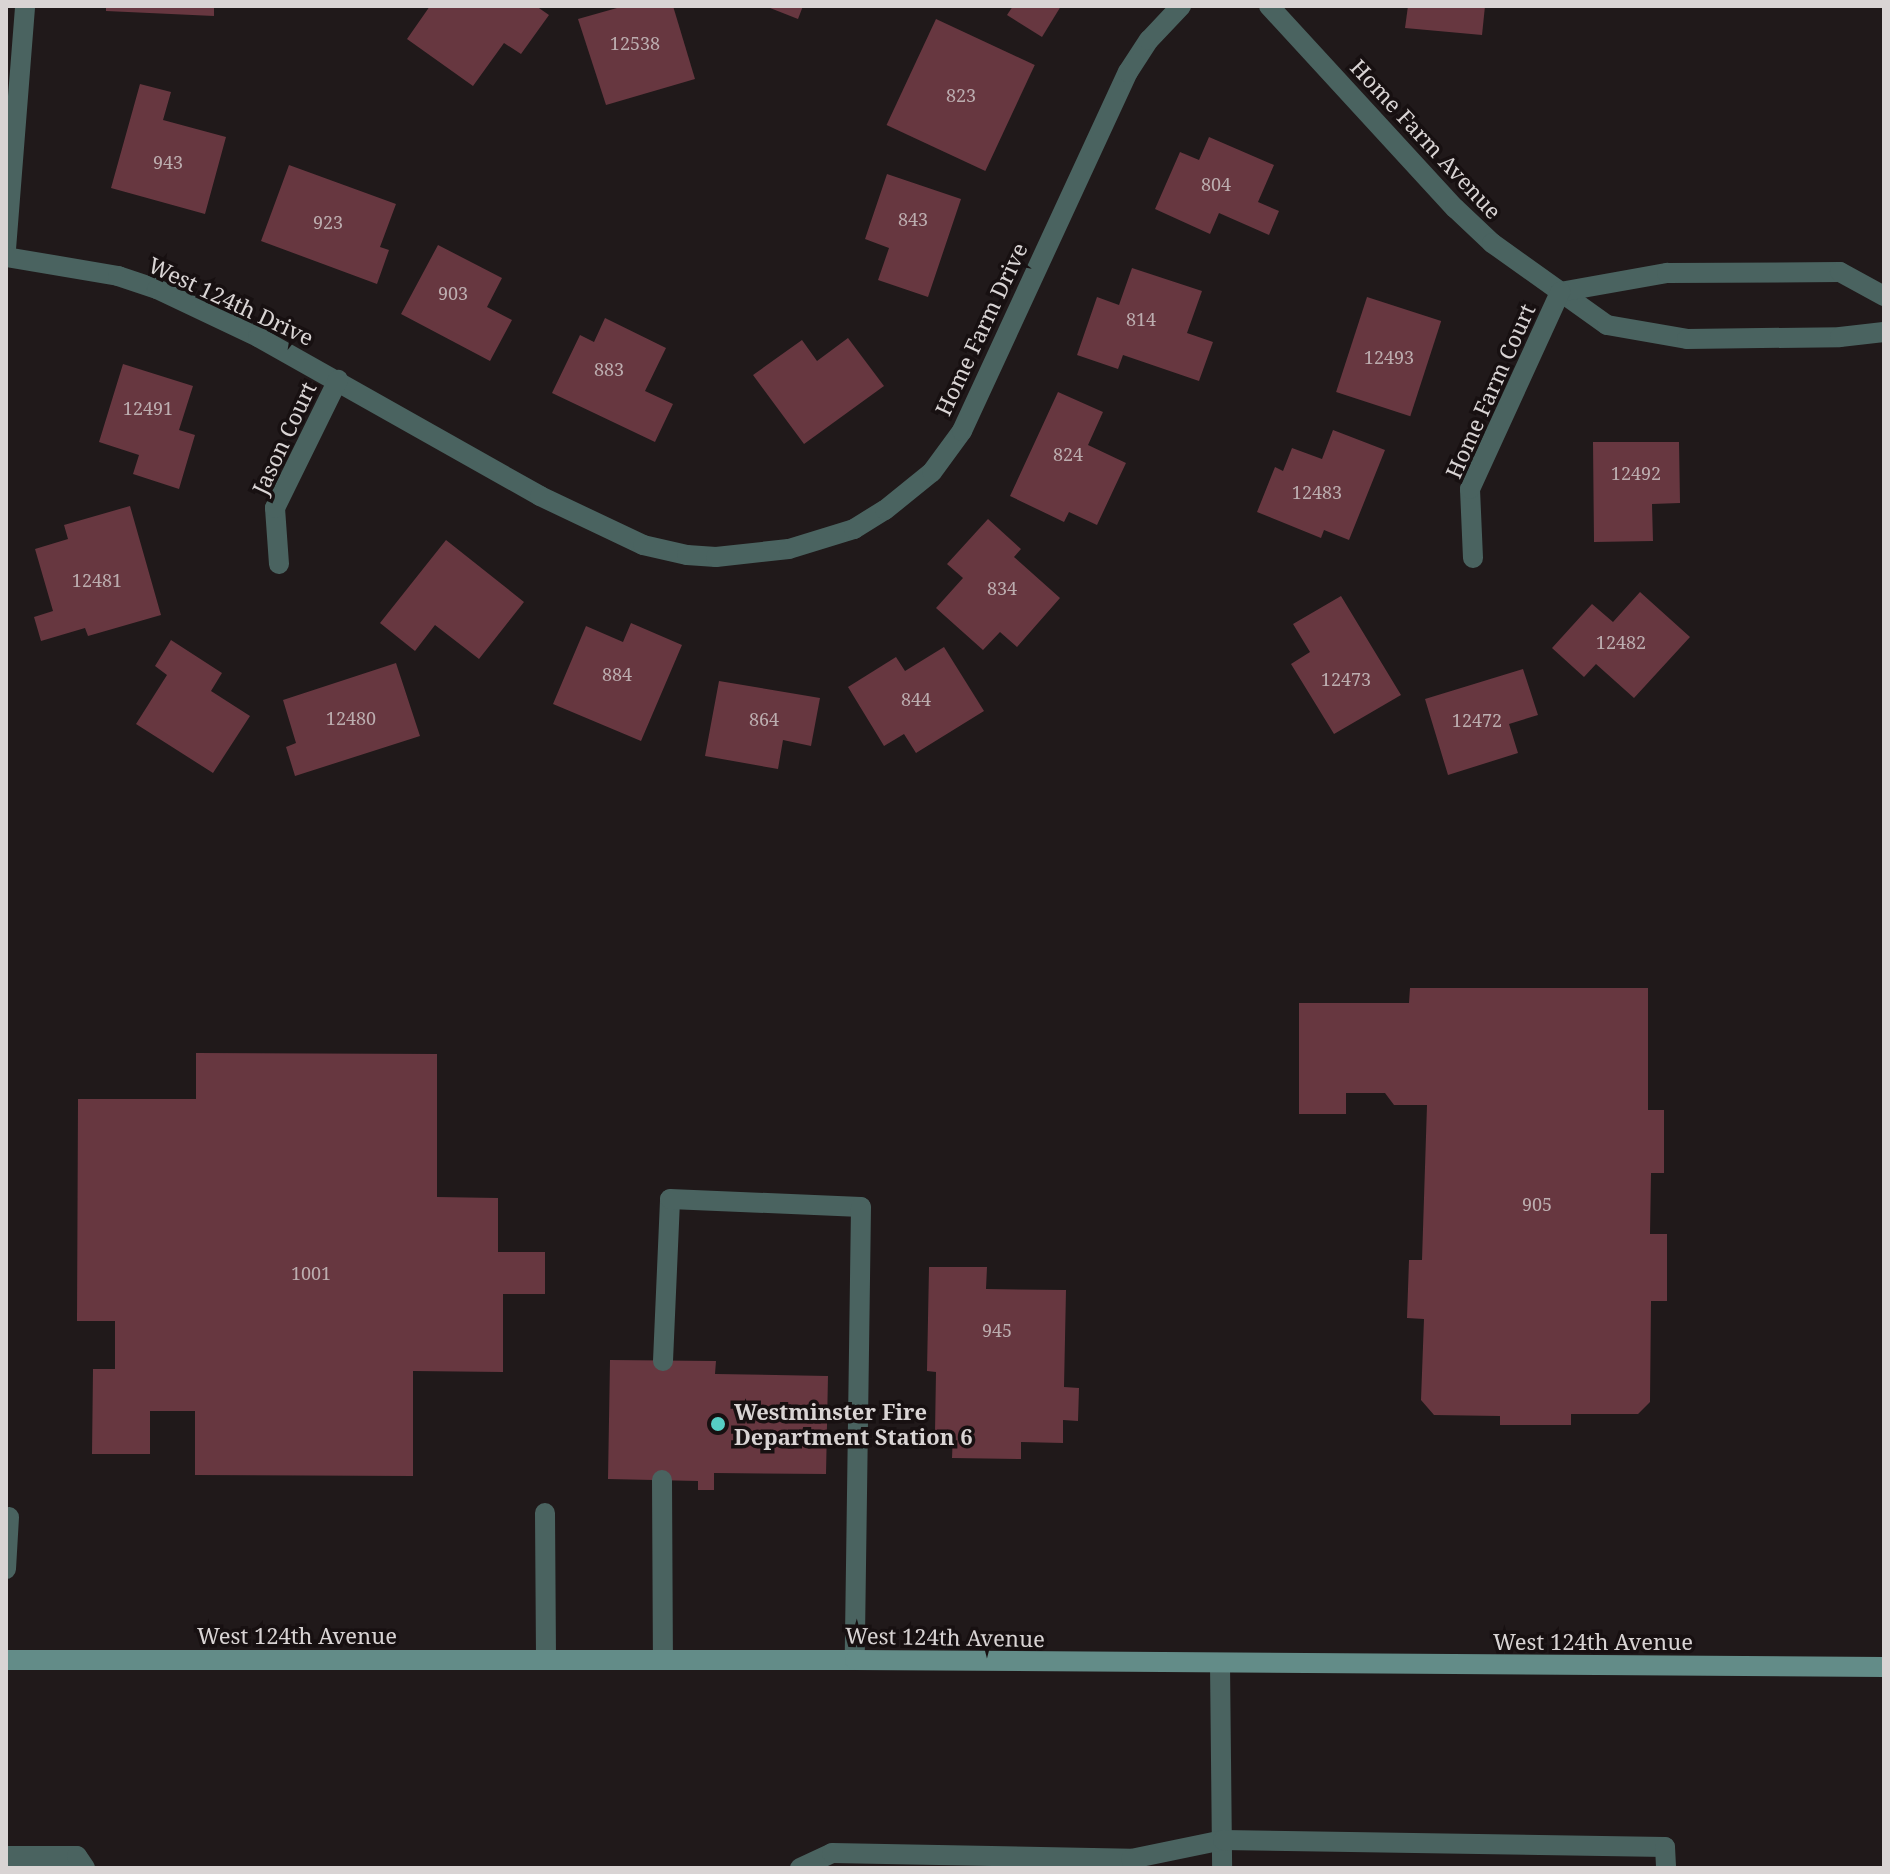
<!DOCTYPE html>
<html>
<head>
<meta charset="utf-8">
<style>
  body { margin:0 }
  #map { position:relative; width:1890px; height:1874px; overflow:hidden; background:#20191a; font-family:"Noto Serif",serif }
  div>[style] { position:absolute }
  .building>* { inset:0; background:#673740; transform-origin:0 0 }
  .lane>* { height:20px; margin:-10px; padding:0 10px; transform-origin:10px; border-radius:10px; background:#4a6360 }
  .street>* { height:20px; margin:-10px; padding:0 10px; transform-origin:10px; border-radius:10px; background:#4a6360 }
  .secondary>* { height:20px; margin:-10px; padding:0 10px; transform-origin:10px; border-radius:10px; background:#638c88 }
  .dots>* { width:22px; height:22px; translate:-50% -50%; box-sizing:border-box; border:4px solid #171011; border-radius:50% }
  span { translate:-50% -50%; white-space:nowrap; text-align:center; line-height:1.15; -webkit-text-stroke:7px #171011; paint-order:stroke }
  .number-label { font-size:18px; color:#bcadaf }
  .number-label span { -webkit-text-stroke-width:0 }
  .street-label { font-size:22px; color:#d9d4d4 }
  .poi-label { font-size:22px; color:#d9d4d4; font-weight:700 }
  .left { translate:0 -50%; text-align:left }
  .frame { position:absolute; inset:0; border:8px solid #d9d4d4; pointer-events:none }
</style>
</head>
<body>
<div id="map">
  <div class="building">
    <i style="clip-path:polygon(106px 6px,214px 6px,214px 16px,106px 11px)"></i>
    <i style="clip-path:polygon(430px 6px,536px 6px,549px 15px,521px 54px,504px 43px,473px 86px,407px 39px)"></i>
    <i style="clip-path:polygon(624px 6px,673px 6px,695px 79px,606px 105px,578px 19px)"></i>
    <i style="clip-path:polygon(765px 6px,803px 6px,798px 19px)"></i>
    <i style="clip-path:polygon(1013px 6px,1061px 6px,1042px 37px,1007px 15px)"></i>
    <i style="clip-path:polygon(1408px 6px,1485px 6px,1482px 35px,1405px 28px)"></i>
    <i style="left:936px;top:19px;width:109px;height:117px;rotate:25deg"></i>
    <i style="clip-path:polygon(140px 84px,171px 92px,163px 120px,226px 137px,205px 214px,111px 188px)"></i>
    <i style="clip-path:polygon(1209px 137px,1274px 165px,1258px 202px,1279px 211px,1269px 235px,1219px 213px,1210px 234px,1155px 209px,1180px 152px,1199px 160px)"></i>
    <i style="clip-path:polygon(289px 165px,396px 204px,380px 247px,389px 250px,377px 284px,261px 241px)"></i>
    <i style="clip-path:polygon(887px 174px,961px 199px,928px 297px,878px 280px,889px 248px,865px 239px)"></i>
    <i style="clip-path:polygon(438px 245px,502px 278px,487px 307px,512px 320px,490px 361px,401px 314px)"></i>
    <i style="clip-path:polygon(1132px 268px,1202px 291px,1187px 333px,1213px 342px,1199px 381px,1123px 355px,1118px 369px,1077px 355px,1097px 297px,1119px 305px)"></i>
    <i style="left:1367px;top:297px;width:78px;height:100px;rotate:18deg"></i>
    <i style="clip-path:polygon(605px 318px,666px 348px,645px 391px,673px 404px,655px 442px,552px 393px,580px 335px,594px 342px)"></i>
    <i style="clip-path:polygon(848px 338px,884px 386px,804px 444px,753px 375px,802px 340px,817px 361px)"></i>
    <i style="clip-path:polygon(123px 364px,193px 386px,179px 430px,195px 435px,179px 489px,133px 474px,139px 455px,99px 442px)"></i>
    <i style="clip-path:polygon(1058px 392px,1103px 412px,1088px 445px,1126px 463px,1097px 525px,1069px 512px,1064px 522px,1010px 496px)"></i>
    <i style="clip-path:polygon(1333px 430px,1385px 450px,1349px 540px,1324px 530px,1321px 538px,1257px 512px,1275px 467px,1283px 471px,1292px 448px,1322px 459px)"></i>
    <i style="clip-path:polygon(1593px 442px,1679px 442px,1680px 503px,1652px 504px,1653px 541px,1594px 542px)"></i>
    <i style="clip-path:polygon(130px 506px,161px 615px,88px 636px,85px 628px,41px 641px,34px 617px,53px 611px,35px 549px,68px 539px,64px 525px)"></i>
    <i style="clip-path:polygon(988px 519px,1021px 549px,1014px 557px,1060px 598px,1017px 647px,1000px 632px,983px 650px,936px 608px,963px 578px,947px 564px)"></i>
    <i style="clip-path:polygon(446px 540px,524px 602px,479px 659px,435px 625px,415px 651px,380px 623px)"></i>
    <i style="clip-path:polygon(1640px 592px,1690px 637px,1634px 698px,1596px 664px,1584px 677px,1552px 648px,1592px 604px,1613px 622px)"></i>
    <i style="clip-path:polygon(1341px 596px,1401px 695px,1334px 734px,1291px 664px,1310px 652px,1293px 624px)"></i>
    <i style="clip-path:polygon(631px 623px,682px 645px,641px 741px,553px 704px,586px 626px,623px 642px)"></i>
    <i style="clip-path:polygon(171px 640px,222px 673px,211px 691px,250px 716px,213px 773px,136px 724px,167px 675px,155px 666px)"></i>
    <i style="clip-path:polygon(944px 647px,984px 711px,916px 753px,904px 734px,884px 746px,848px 687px,896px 657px,905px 671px)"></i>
    <i style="clip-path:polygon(396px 663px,420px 736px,295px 776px,286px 747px,296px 743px,283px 700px)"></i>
    <i style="clip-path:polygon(1523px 669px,1538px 715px,1509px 724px,1518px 753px,1448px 775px,1425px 699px)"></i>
    <i style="clip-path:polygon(719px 681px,820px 698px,811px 746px,783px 740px,778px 769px,705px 756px)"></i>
    <i style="clip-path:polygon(1410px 988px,1648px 988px,1648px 1110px,1664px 1110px,1664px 1173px,1651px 1173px,1650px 1234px,1667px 1234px,1667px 1301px,1651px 1301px,1650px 1402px,1638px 1414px,1571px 1414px,1571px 1425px,1500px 1425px,1500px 1416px,1434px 1415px,1421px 1400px,1424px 1319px,1407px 1318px,1409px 1260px,1422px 1260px,1427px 1105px,1394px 1105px,1385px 1093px,1346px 1093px,1346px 1114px,1299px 1114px,1299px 1003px,1409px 1003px)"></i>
    <i style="clip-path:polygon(196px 1053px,437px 1054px,437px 1197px,498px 1198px,498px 1252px,545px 1252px,545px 1294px,503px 1294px,503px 1372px,413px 1371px,413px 1476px,195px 1475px,195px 1411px,150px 1411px,150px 1454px,92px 1454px,93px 1369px,115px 1369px,115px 1321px,77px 1321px,78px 1099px,196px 1099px)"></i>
    <i style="clip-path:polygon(929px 1267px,987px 1267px,986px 1289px,1066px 1290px,1064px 1387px,1079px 1388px,1078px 1421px,1063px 1420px,1063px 1443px,1021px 1442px,1021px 1459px,952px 1458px,953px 1433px,935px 1432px,936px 1372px,927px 1371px)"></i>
    <i style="clip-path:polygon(610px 1360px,716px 1361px,715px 1374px,828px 1376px,826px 1474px,714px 1473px,714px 1490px,698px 1490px,698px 1481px,608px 1479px)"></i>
  </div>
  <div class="lane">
    <i style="left:663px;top:1361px;width:162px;rotate:-87.5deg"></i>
    <i style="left:670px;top:1199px;width:191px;rotate:2.4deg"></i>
    <i style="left:861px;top:1207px;width:453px;rotate:90.8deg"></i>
    <i style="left:662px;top:1480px;width:180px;rotate:89.7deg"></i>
    <i style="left:545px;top:1513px;width:147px;rotate:89.6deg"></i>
    <i style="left:6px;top:1569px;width:52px;rotate:-86.7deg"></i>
    <i style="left:1220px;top:1664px;width:204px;rotate:89.4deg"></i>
    <i style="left:6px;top:1856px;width:71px"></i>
    <i style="left:77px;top:1856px;width:14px;rotate:56deg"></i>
    <i style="left:800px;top:1868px;width:35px;rotate:-25deg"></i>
    <i style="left:832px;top:1853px;width:299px;rotate:1.1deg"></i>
    <i style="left:1131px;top:1859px;width:94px;rotate:-11.7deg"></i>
    <i style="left:1223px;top:1840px;width:442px;rotate:0.9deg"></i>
    <i style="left:1665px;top:1847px;width:21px;rotate:87deg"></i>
  </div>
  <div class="street">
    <i style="left:1269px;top:6px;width:275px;rotate:47.4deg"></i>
    <i style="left:1455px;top:208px;width:51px;rotate:43.4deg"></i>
    <i style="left:1492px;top:243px;width:141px;rotate:35.5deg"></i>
    <i style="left:1607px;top:325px;width:81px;rotate:9.9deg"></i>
    <i style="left:1687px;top:339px;width:153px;rotate:-0.7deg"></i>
    <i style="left:1840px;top:337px;width:44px;rotate:-6.5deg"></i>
    <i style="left:6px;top:249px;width:244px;rotate:-85.5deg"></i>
    <i style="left:6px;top:257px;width:114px;rotate:9.6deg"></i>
    <i style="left:118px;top:276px;width:41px;rotate:18.4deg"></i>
    <i style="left:157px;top:289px;width:112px;rotate:25.4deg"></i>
    <i style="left:258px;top:337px;width:324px;rotate:29.4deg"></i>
    <i style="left:540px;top:496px;width:114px;rotate:25.4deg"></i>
    <i style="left:643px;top:545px;width:45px;rotate:12.8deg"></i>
    <i style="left:687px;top:555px;width:29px;rotate:4deg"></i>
    <i style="left:716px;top:557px;width:73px;rotate:-6.3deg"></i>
    <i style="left:789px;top:549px;width:68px;rotate:-17.1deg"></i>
    <i style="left:854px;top:529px;width:36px;rotate:-32deg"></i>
    <i style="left:885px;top:510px;width:60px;rotate:-39deg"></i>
    <i style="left:932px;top:472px;width:51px;rotate:-53.8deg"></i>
    <i style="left:962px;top:431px;width:396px;rotate:-65.2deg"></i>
    <i style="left:1128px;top:72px;width:38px;rotate:-57deg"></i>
    <i style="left:1149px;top:40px;width:47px;rotate:-46.7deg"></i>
    <i style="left:1560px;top:292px;width:109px;rotate:-10.1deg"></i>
    <i style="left:1667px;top:273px;width:173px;rotate:-0.3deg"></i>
    <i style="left:1840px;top:272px;width:50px;rotate:28.6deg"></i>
    <i style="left:1473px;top:558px;width:69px;rotate:-92.5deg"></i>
    <i style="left:1470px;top:489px;width:217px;rotate:-65.4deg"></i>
    <i style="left:279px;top:564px;width:56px;rotate:-94.1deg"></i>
    <i style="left:275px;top:508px;width:143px;rotate:-63.8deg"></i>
  </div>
  <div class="secondary">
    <i style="left:6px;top:1660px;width:849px"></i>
    <i style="left:855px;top:1660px;width:1029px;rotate:0.39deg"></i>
  </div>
  <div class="dots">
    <i style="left:718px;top:1424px;background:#56cec4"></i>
  </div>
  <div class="number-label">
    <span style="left:635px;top:43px">12538</span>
    <span style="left:961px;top:95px">823</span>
    <span style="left:168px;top:162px">943</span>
    <span style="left:1216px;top:184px">804</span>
    <span style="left:913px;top:219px">843</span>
    <span style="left:328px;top:222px">923</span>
    <span style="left:453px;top:293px">903</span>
    <span style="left:1141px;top:319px">814</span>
    <span style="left:1389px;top:357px">12493</span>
    <span style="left:609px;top:369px">883</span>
    <span style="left:148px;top:408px">12491</span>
    <span style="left:1068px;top:454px">824</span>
    <span style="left:1636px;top:473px">12492</span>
    <span style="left:1317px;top:492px">12483</span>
    <span style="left:97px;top:580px">12481</span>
    <span style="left:1002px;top:588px">834</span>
    <span style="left:1621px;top:642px">12482</span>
    <span style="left:617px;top:674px">884</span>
    <span style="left:1346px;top:679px">12473</span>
    <span style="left:916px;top:699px">844</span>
    <span style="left:351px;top:718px">12480</span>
    <span style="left:764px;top:719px">864</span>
    <span style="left:1477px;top:720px">12472</span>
    <span style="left:1537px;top:1204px">905</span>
    <span style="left:311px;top:1273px">1001</span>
    <span style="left:997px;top:1330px">945</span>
  </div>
  <div class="street-label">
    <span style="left:1426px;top:139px;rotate:47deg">Home Farm Avenue</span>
    <span style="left:231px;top:301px;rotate:25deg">West 124th Drive</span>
    <span style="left:981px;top:329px;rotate:-65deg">Home Farm Drive</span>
    <span style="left:1490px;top:391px;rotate:-66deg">Home Farm Court</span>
    <span style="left:284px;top:438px;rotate:-65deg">Jason Court</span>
    <span style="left:297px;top:1636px">West 124th Avenue</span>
    <span style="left:945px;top:1637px;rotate:1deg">West 124th Avenue</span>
    <span style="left:1593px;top:1642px">West 124th Avenue</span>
  </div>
  <div class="poi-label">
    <span class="left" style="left:734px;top:1424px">Westminster Fire<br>Department Station 6</span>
  </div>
  <div class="frame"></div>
</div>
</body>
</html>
